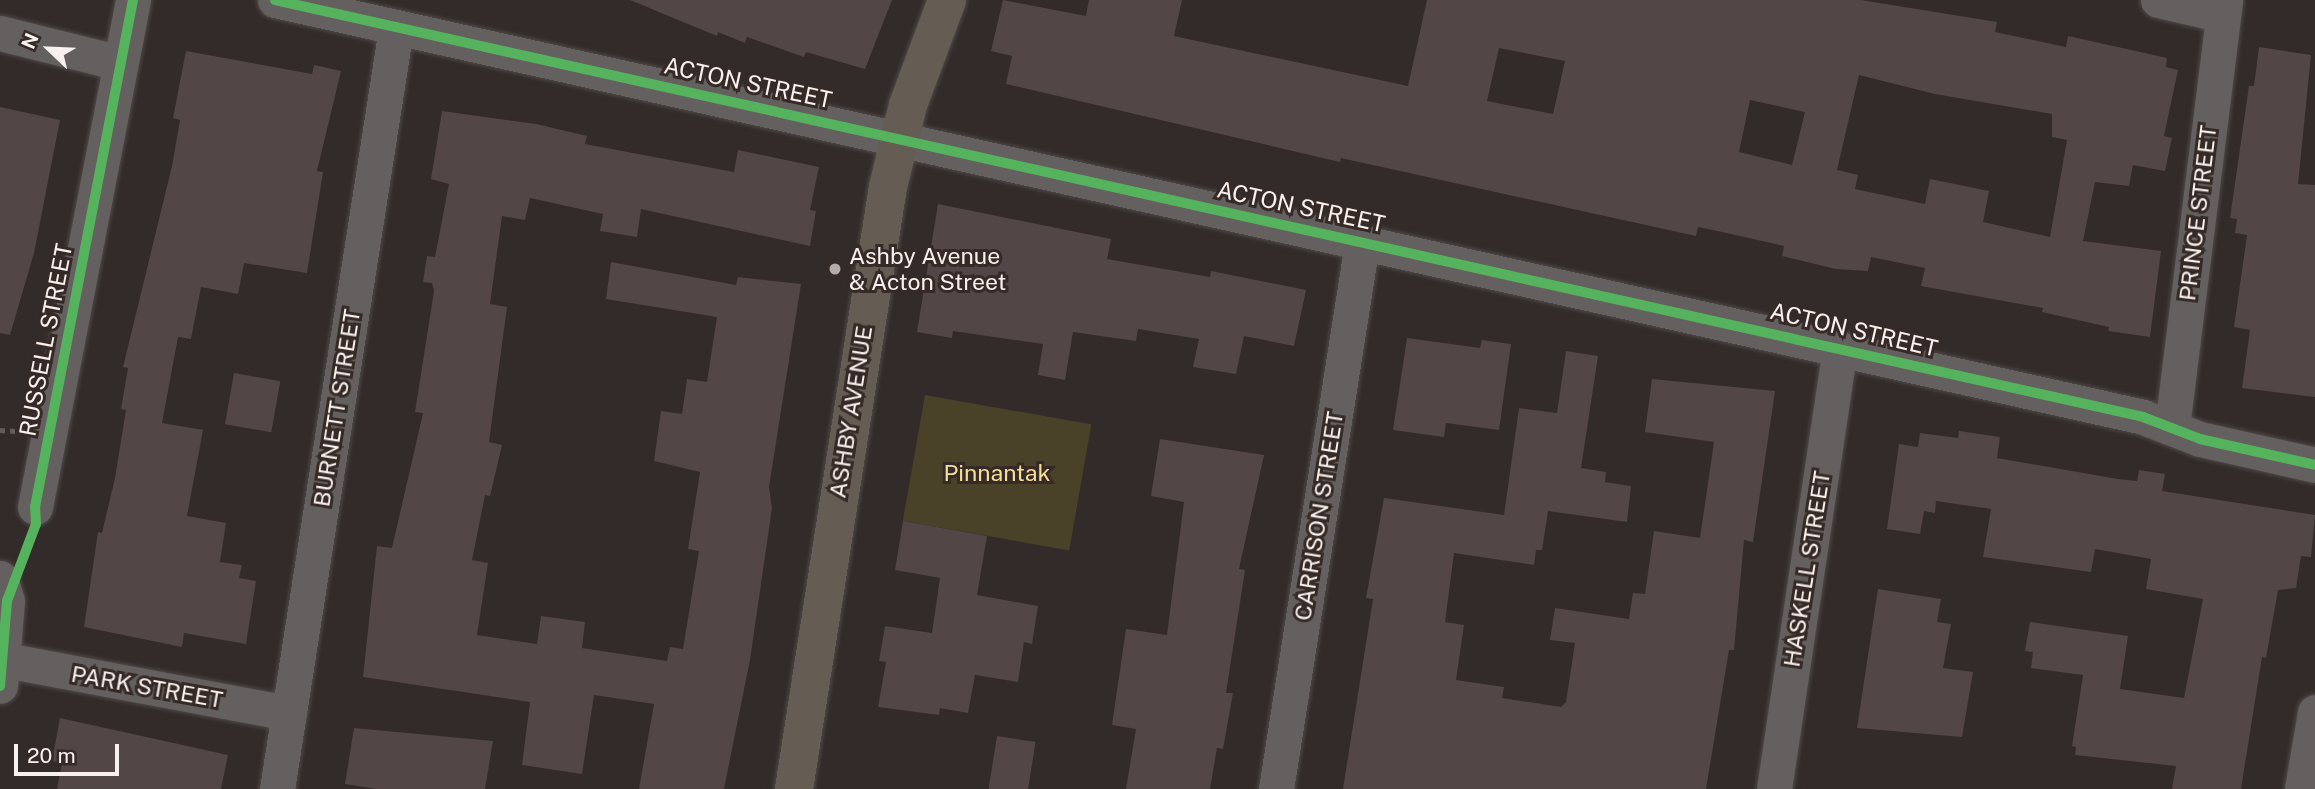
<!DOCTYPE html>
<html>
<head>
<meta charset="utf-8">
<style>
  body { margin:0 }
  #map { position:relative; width:2315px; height:789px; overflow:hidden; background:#322b2a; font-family:"Public Sans",sans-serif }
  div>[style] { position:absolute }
  .green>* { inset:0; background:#4a4129; transform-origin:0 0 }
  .building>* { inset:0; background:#524646; transform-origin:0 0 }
  .path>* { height:4.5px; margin-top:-2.25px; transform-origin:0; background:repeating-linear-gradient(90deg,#625d5b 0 5px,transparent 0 10px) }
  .roads { filter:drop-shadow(0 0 2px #4f4947) drop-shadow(0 0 2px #4f4947) }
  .minor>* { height:35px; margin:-17.5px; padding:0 17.5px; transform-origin:17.5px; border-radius:17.5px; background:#64605f }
  .major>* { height:38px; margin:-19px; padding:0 19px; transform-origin:19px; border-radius:19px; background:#655c54 }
  .cycleway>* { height:10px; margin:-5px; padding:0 5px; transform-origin:5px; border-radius:5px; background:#56b35d }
  .dots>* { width:19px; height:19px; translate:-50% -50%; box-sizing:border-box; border:4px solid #352a26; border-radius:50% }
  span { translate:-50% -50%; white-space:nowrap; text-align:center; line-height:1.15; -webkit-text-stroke:6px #352a26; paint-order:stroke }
  .street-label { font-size:23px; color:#f9f1ef }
  .poi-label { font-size:23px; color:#f9f1ef }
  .left { translate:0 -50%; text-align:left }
  .park-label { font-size:23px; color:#f8df98 }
  .north { position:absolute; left:14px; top:14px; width:70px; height:70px; -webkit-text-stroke:5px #352a26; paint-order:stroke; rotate:293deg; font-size:19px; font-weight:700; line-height:28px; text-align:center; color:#f9f1ef }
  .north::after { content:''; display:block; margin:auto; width:24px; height:32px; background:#f9f1ef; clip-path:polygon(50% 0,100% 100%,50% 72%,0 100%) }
  .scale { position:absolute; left:14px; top:744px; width:105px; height:32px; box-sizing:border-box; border:4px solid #f9f1ef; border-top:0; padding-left:9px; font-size:21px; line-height:24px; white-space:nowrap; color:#f9f1ef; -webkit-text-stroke:5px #352a26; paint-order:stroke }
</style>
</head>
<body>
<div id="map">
  <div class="green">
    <i style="left:925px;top:395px;width:169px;height:128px;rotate:10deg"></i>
  </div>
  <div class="building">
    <i style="clip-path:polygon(630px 0,892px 0,865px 69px,806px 52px,804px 57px,747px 37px,745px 43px,718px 32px,717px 36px)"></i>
    <i style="clip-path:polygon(evenodd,1003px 0,1086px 16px,1089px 0,1182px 0,1174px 36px,1408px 86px,1427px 0,1861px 0,1997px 22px,1995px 32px,2066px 47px,2068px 36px,2167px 58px,2166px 67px,2178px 70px,2164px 136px,2172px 138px,2165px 171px,2133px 165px,2129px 186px,2095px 182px,2083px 241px,2161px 251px,2150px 337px,2108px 331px,2109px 327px,2042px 312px,2043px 308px,1921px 286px,1925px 268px,1871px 257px,1868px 271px,1836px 269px,1782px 256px,1784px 246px,1713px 230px,1698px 227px,1696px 236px,1341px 158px,1340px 162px,1006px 84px,1012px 56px,991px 51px,1003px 0,1499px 48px,1565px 61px,1553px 114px,1487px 101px,1499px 48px,1003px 0,1859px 75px,1935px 94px,2052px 114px,2052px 137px,2067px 140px,2050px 237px,1983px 222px,1989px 191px,1930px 179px,1925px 204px,1855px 189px,1858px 175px,1837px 170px,1859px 75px,1003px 0,1750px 100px,1805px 112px,1792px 165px,1739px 152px,1750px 100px)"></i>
    <i style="clip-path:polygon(2259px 47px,2311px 55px,2298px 184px,2315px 185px,2315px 397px,2242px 388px,2250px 330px,2234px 327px,2247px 235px,2235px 233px,2237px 219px,2230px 218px,2249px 86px,2254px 86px)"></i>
    <i style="clip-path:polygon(186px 51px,312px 74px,314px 65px,341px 71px,317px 171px,323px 172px,307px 273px,244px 263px,238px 294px,201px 287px,191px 339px,178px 337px,162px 423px,203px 430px,187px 516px,226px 523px,220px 562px,242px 565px,239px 578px,256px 581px,246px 644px,184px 633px,182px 647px,84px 627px,98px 532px,102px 533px,115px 478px,126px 410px,121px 409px,128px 368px,123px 367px,172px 166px,180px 120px,173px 118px)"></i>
    <i style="clip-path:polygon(0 107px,60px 120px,34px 253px,10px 335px,0 333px)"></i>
    <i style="clip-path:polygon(442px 111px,536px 124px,587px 136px,585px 144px,734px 172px,738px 150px,819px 167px,810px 210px,816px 211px,810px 246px,641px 209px,637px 237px,600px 231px,603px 214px,530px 198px,525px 220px,502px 216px,490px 304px,507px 307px,489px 442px,502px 445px,490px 496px,485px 495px,472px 560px,488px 563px,477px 635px,537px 644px,541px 616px,585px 622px,582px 648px,667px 661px,670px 647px,683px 649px,699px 551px,688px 549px,700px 472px,654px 461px,661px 411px,682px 414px,687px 379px,707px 382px,717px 317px,606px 299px,611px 262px,736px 285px,738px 277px,801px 284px,769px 487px,772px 508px,750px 660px,724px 789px,639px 789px,654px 704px,594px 695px,582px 774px,522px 765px,530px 702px,363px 677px,377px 546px,392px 548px,423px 413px,415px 412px,434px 291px,432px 283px,423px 282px,427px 256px,435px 257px,449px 184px,431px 179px)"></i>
    <i style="clip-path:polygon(938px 204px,1111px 239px,1107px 259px,1210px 277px,1211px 271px,1306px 290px,1294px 346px,1244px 336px,1236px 374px,1193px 367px,1199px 339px,1138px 329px,1136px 341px,1073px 332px,1065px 380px,1038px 375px,1043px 344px,953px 331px,952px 338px,917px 332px)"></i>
    <i style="clip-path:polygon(1407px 338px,1480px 348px,1482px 340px,1511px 344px,1499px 430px,1446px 423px,1444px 437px,1393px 430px)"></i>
    <i style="clip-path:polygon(1566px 351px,1598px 356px,1581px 468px,1606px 472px,1605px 482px,1631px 486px,1627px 522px,1548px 511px,1542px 550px,1536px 550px,1534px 565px,1454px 553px,1445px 622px,1464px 625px,1456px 680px,1504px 687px,1502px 698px,1561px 707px,1566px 702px,1575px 643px,1550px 640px,1555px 608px,1629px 619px,1633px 593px,1645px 594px,1654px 531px,1700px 538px,1714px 442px,1645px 432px,1652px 379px,1775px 391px,1753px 542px,1744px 540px,1734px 650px,1729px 650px,1706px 789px,1343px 789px,1373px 599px,1366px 598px,1384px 498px,1504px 515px,1519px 408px,1557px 413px)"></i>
    <i style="left:234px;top:373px;width:47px;height:52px;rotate:10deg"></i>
    <i style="clip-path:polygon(1959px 431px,2000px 437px,1997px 458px,2118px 479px,2137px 481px,2139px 470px,2165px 474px,2162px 491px,2315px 515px,2311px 557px,2301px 556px,2296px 588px,2278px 590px,2266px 658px,2262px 657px,2241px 789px,2172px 789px,2176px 766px,2075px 755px,2076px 747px,2072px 746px,2083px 675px,2031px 668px,2033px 652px,2025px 651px,2030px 622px,2128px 636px,2120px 689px,2184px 698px,2203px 599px,2146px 589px,2151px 559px,2095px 549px,2091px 572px,1983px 557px,1991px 509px,1936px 501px,1935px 513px,1924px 511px,1920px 534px,1887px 529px,1899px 444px,1918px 447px,1920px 433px,1958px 438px)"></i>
    <i style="clip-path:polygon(1160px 439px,1264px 455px,1239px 569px,1245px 570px,1226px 693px,1233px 693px,1223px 749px,1217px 748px,1210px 789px,1126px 789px,1136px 729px,1112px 725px,1126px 629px,1167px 635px,1184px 502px,1151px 496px)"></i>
    <i style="clip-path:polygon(903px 521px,987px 536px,977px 595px,1038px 606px,1032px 644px,1024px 642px,1018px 682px,975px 675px,968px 713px,940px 708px,939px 715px,878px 707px,886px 662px,879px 661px,885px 626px,932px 633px,940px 578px,895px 570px)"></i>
    <i style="clip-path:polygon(1878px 589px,1941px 599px,1937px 622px,1951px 624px,1943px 668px,1973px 672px,1962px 737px,1857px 728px)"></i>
    <i style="clip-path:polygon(60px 718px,228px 755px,221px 789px,57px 789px,62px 763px,52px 761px)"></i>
    <i style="clip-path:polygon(354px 728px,493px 741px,485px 789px,376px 789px,345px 784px)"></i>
    <i style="left:997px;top:736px;width:39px;height:54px;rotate:9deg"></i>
  </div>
  <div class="path">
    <i style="left:0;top:430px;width:16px;rotate:4deg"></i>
  </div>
  <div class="roads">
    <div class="minor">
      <i style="left:275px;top:0;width:1914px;rotate:12.58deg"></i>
      <i style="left:2143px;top:417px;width:61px;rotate:21.1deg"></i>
      <i style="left:2200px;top:439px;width:118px;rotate:12.7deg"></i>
      <i style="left:2158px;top:0;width:67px;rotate:13deg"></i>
      <i style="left:0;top:33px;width:124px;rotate:14deg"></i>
      <i style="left:2172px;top:427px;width:430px;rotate:-82.9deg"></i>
      <i style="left:35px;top:507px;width:516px;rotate:-79.06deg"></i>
      <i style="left:0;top:578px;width:24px;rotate:73deg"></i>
      <i style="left:7px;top:601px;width:85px;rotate:94.7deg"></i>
      <i style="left:5px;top:660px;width:289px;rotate:10.6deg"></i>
      <i style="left:277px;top:789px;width:770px;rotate:-81.11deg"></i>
      <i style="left:1276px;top:789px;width:553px;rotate:-81.05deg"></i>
      <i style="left:1774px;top:789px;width:445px;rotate:-81.5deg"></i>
      <i style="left:2302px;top:789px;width:78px;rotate:-80.4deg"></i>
    </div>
    <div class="major">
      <i style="left:794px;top:789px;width:609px;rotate:-81.13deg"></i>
      <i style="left:888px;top:187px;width:84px;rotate:-76.3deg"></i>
      <i style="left:908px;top:105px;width:112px;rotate:-69.6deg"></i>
    </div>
  </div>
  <div class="cycleway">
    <i style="left:275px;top:0;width:1914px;rotate:12.58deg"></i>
    <i style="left:2143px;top:417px;width:61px;rotate:21.1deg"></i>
    <i style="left:2200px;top:439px;width:118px;rotate:12.7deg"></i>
    <i style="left:0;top:686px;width:85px;rotate:-85.3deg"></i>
    <i style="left:7px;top:601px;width:82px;rotate:-69.4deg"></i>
    <i style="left:36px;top:524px;width:17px;rotate:-93deg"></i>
    <i style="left:35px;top:507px;width:516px;rotate:-79.06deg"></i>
  </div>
  <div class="dots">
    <i style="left:835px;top:269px;background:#b3acaa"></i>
  </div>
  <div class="street-label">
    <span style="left:748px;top:83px;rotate:12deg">ACTON STREET</span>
    <span style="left:1301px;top:207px;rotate:12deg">ACTON STREET</span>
    <span style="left:2198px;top:213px;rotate:-83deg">PRINCE STREET</span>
    <span style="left:1854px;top:330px;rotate:13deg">ACTON STREET</span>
    <span style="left:46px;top:340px;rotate:-79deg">RUSSELL STREET</span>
    <span style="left:337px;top:408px;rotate:-81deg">BURNETT STREET</span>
    <span style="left:851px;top:412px;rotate:-81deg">ASHBY AVENUE</span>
    <span style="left:1319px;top:516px;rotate:-81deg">CARRISON STREET</span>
    <span style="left:1807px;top:569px;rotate:-81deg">HASKELL STREET</span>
    <span style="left:147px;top:687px;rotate:10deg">PARK STREET</span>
  </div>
  <div class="poi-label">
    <span class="left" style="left:849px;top:269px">Ashby Avenue<br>&amp; Acton Street</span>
  </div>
  <div class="park-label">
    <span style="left:997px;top:473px">Pinnantak</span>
  </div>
  <div class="north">N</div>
  <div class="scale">20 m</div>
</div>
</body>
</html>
